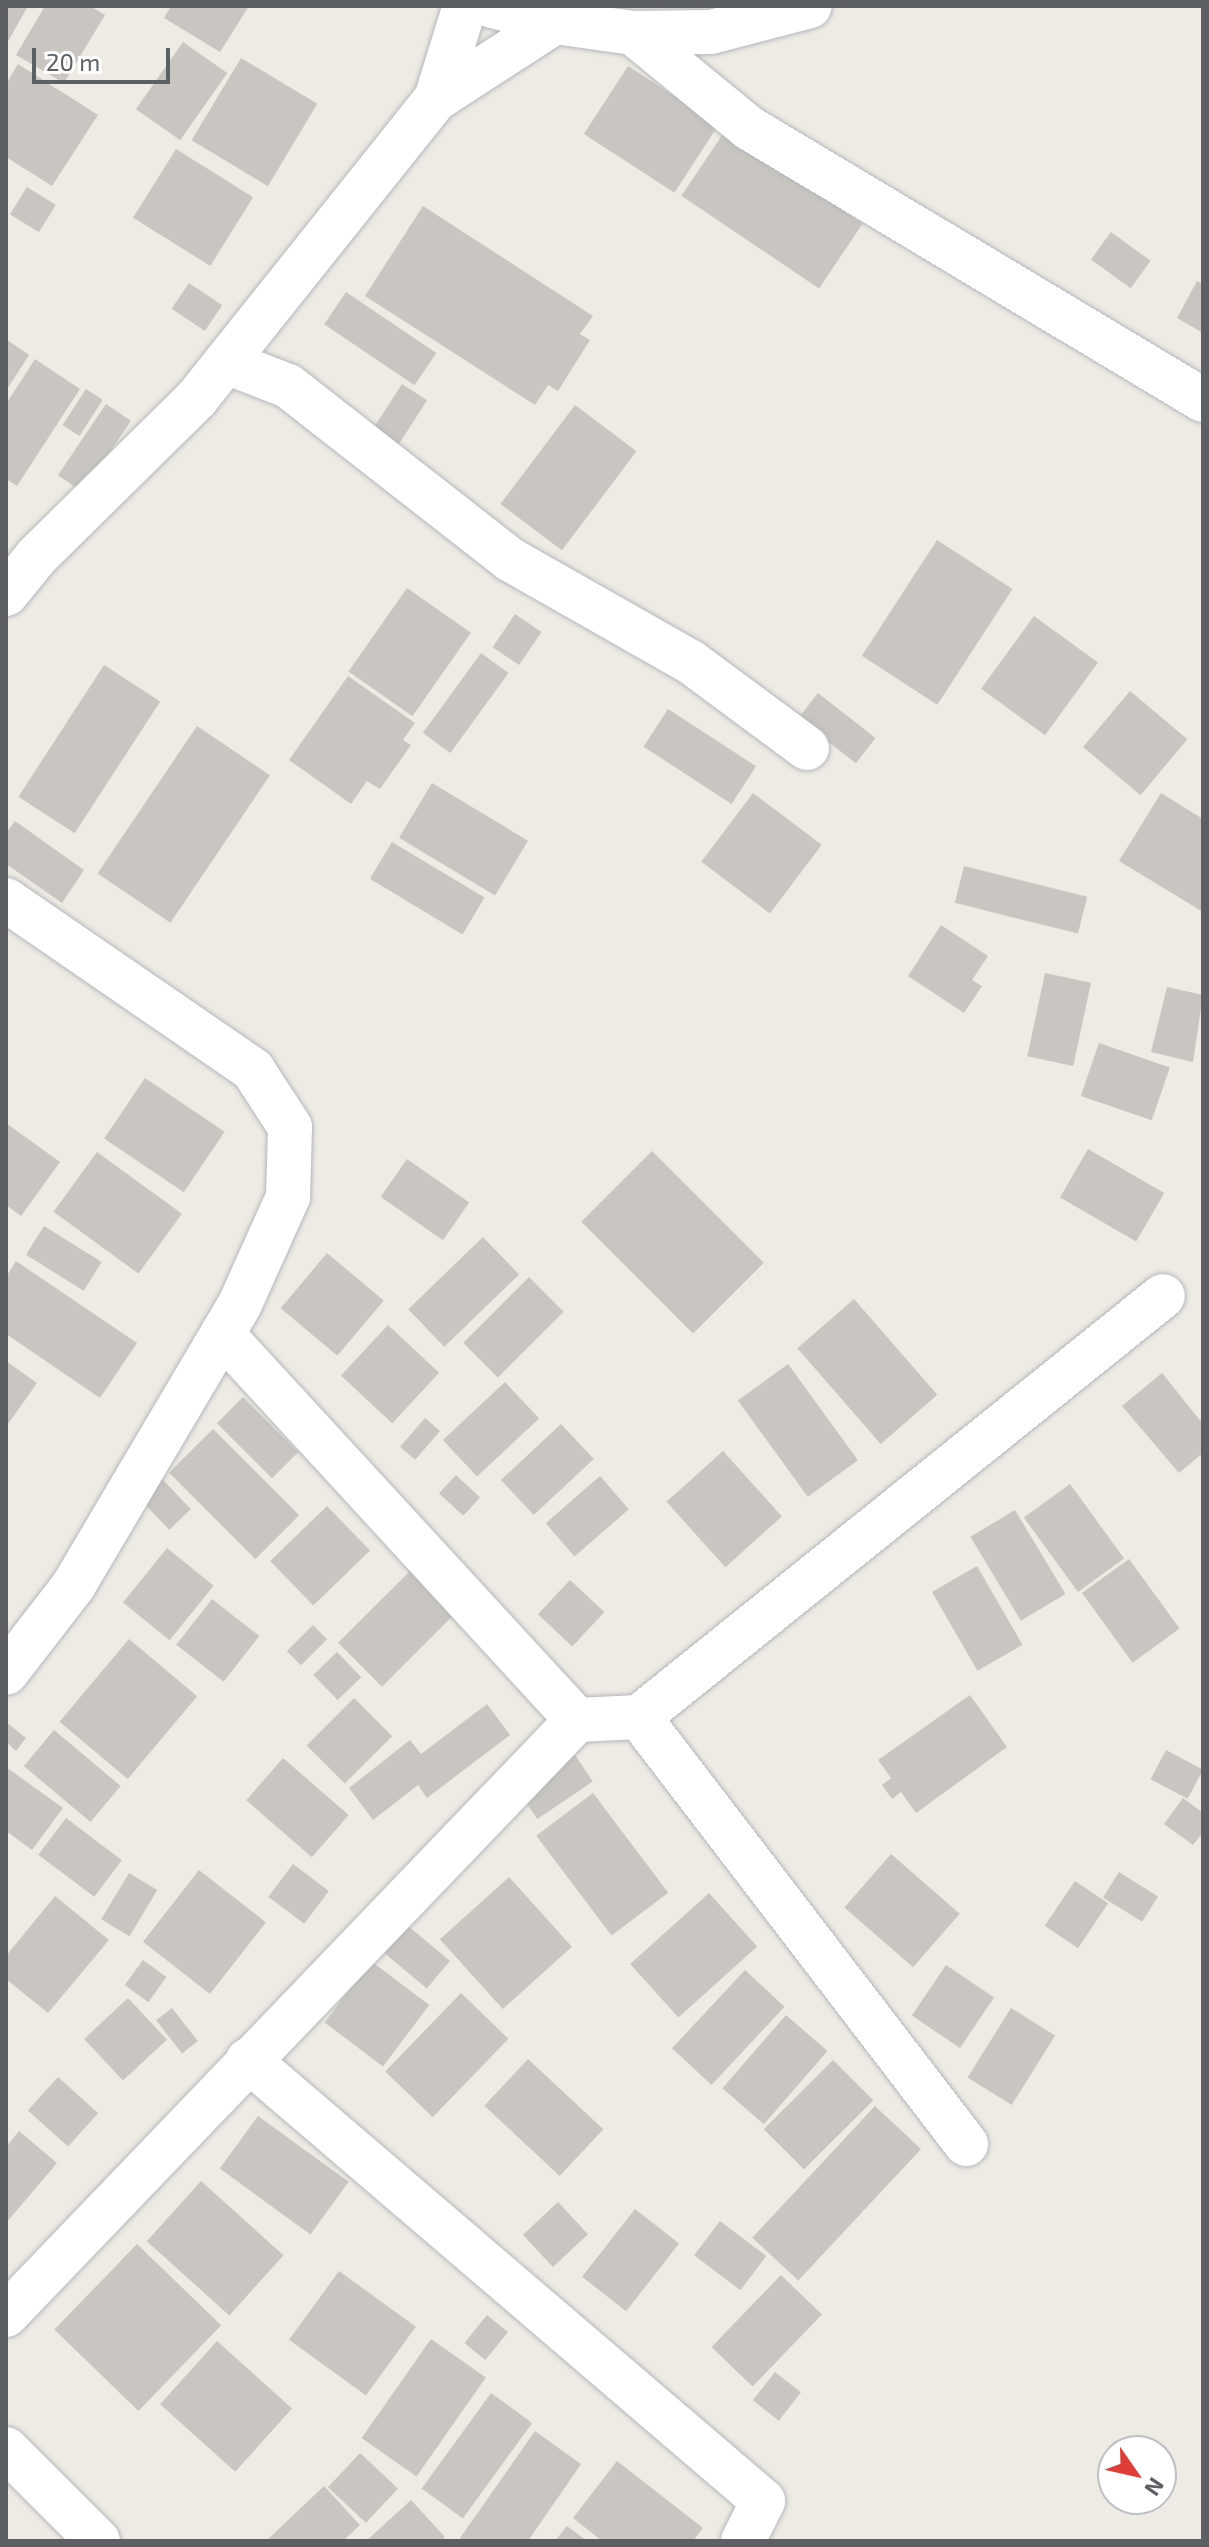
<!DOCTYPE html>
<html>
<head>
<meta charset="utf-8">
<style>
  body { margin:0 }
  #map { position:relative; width:1209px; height:2547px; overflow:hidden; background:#eeebe4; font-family:"Exo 2",sans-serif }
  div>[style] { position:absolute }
  .building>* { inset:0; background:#c9c6c1; transform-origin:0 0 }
  .roads { filter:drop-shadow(0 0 2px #b4b7ba) drop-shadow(0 0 2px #b4b7ba) }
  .minor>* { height:44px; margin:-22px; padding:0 22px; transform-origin:22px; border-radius:22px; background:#fff }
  span { translate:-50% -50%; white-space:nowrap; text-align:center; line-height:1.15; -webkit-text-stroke:6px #fff; paint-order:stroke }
  .frame { position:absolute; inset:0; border:8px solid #5c6064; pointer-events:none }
  .north { position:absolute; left:1097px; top:2435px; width:80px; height:80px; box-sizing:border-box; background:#fff; border:2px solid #bebfc1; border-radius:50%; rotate:124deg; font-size:22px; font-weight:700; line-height:32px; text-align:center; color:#5c6064 }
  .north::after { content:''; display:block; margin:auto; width:28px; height:36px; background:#df3e38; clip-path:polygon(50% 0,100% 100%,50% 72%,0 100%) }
  .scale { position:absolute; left:32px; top:48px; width:138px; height:36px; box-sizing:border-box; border:4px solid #5c6064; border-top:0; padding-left:10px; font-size:24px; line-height:28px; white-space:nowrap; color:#5c6064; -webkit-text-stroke:6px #fff; paint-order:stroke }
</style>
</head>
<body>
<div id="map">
  <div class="building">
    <i style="clip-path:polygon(6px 6px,28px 6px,6px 45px)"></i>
    <i style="clip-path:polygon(45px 6px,90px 6px,105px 15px,64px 83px,16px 55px)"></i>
    <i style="clip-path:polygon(171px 6px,249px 6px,220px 52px,164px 18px)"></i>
    <i style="left:183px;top:42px;width:54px;height:82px;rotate:35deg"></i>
    <i style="left:241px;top:58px;width:89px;height:96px;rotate:31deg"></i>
    <i style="clip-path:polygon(18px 64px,98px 115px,52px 186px,6px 157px,6px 84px)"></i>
    <i style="left:628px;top:66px;width:108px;height:81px;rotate:33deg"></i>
    <i style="left:725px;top:131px;width:166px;height:78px;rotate:34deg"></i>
    <i style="left:176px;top:149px;width:91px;height:81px;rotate:32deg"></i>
    <i style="left:27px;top:187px;width:34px;height:32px;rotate:32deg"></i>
    <i style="clip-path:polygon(423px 206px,593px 316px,580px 334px,590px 340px,558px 391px,548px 385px,535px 405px,365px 296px)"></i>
    <i style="left:1111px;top:232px;width:49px;height:34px;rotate:36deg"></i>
    <i style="clip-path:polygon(1197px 281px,1203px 284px,1203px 333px,1177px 318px)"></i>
    <i style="left:189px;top:283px;width:40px;height:31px;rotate:34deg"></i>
    <i style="left:346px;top:292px;width:109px;height:39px;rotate:34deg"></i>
    <i style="clip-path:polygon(6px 339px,29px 355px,6px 391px)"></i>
    <i style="clip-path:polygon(35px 359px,80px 389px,17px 486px,6px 479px,6px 404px)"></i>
    <i style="left:402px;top:384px;width:30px;height:55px;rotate:33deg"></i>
    <i style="left:86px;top:389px;width:20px;height:43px;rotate:33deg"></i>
    <i style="left:106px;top:404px;width:30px;height:86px;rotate:34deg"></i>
    <i style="left:575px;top:405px;width:77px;height:124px;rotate:37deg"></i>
    <i style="left:937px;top:540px;width:90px;height:138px;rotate:33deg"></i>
    <i style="left:407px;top:588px;width:78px;height:102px;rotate:35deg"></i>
    <i style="left:515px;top:614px;width:32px;height:40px;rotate:34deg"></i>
    <i style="left:1034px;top:616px;width:79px;height:90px;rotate:36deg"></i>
    <i style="left:481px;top:653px;width:34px;height:99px;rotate:36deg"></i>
    <i style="left:104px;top:665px;width:67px;height:157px;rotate:33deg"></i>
    <i style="clip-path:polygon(348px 676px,415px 723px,403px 740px,411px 745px,380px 789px,367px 781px,351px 804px,289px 760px)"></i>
    <i style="left:1130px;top:691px;width:75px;height:73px;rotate:40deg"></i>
    <i style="left:818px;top:693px;width:73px;height:32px;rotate:38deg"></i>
    <i style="left:668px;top:709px;width:105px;height:45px;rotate:33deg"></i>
    <i style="left:197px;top:726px;width:88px;height:178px;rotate:34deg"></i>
    <i style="left:432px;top:783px;width:112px;height:64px;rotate:31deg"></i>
    <i style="left:753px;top:793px;width:86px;height:86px;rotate:37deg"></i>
    <i style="clip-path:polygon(1161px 793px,1203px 819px,1203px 912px,1119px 861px)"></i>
    <i style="clip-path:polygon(15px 821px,84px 870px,62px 903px,6px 864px,6px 833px)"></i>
    <i style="left:392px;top:842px;width:108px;height:43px;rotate:31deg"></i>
    <i style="left:964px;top:866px;width:127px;height:38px;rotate:14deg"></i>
    <i style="clip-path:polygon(941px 925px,988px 956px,972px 980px,982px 986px,964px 1013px,908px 976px)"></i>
    <i style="left:1045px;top:973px;width:47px;height:85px;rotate:12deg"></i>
    <i style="clip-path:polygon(1167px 987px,1203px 995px,1193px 1062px,1151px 1052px)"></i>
    <i style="left:1099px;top:1043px;width:75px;height:56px;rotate:19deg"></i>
    <i style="left:145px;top:1078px;width:96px;height:73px;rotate:34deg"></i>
    <i style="clip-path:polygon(6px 1123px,60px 1162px,21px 1216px,6px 1205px)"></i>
    <i style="left:1088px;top:1149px;width:88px;height:56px;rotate:30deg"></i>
    <i style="left:652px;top:1151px;width:158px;height:100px;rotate:45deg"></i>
    <i style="left:97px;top:1152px;width:105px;height:74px;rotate:36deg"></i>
    <i style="left:407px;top:1159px;width:76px;height:46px;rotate:35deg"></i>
    <i style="left:44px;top:1226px;width:68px;height:34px;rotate:32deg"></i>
    <i style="left:483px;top:1237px;width:52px;height:104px;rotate:46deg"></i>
    <i style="left:327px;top:1253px;width:74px;height:72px;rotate:40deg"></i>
    <i style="clip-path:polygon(16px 1261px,137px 1343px,100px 1398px,6px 1334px,6px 1277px)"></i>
    <i style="left:529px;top:1277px;width:49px;height:93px;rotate:45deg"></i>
    <i style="left:854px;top:1299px;width:127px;height:75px;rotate:49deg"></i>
    <i style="left:388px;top:1325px;width:70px;height:69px;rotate:43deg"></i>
    <i style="clip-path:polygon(6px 1361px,37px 1383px,6px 1427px)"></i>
    <i style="left:788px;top:1364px;width:119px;height:62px;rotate:54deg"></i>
    <i style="clip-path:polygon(1162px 1373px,1203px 1424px,1203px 1453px,1179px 1473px,1122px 1406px)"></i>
    <i style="left:505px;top:1382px;width:50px;height:85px;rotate:47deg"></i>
    <i style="left:243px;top:1397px;width:78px;height:37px;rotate:45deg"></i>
    <i style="left:425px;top:1418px;width:20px;height:38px;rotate:41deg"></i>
    <i style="left:561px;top:1424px;width:48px;height:82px;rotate:47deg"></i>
    <i style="left:213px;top:1429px;width:122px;height:62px;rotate:45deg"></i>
    <i style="left:723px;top:1451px;width:88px;height:76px;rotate:48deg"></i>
    <i style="left:456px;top:1475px;width:33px;height:25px;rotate:43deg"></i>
    <i style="left:600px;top:1476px;width:44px;height:72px;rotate:49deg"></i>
    <i style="left:161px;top:1478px;width:43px;height:30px;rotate:46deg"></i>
    <i style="left:1070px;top:1484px;width:92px;height:57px;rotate:54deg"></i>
    <i style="left:327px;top:1506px;width:62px;height:79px;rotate:46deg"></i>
    <i style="left:1015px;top:1510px;width:98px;height:52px;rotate:59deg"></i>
    <i style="left:167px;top:1548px;width:60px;height:70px;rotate:39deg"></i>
    <i style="left:1129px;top:1559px;width:86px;height:58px;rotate:54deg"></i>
    <i style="left:977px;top:1566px;width:91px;height:52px;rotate:60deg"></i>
    <i style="left:411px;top:1570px;width:62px;height:103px;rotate:45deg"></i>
    <i style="left:570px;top:1580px;width:47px;height:47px;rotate:43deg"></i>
    <i style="left:212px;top:1599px;width:60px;height:58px;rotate:38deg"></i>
    <i style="left:313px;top:1625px;width:20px;height:37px;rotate:45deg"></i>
    <i style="left:129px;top:1639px;width:89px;height:108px;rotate:40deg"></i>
    <i style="left:337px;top:1652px;width:35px;height:33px;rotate:46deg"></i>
    <i style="clip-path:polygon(970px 1695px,1007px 1747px,916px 1813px,901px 1792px,892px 1799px,882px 1785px,891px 1778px,878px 1760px)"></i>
    <i style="left:354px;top:1698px;width:54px;height:67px;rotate:45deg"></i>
    <i style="clip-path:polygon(487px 1704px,510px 1735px,427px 1798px,418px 1785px,373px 1820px,349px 1788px,410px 1740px,421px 1754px)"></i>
    <i style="clip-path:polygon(6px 1722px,26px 1738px,16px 1751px,6px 1742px)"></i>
    <i style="left:54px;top:1730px;width:87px;height:47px;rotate:40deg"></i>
    <i style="left:1166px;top:1750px;width:42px;height:33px;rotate:28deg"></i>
    <i style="left:575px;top:1755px;width:32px;height:67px;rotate:56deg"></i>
    <i style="left:283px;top:1758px;width:87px;height:56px;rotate:41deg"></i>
    <i style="clip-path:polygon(6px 1767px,63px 1808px,32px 1850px,6px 1831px)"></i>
    <i style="left:593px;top:1793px;width:125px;height:71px;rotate:53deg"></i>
    <i style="clip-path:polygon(1183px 1798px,1203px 1813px,1203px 1832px,1193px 1845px,1164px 1824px)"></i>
    <i style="left:66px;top:1818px;width:70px;height:46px;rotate:37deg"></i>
    <i style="left:891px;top:1854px;width:91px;height:71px;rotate:41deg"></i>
    <i style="left:293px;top:1864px;width:45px;height:41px;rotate:37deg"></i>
    <i style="left:199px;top:1870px;width:85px;height:91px;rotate:38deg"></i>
    <i style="left:1119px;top:1872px;width:46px;height:30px;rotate:32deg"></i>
    <i style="left:129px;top:1873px;width:33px;height:54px;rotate:31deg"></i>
    <i style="left:509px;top:1877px;width:94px;height:93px;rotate:48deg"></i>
    <i style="left:1075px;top:1881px;width:40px;height:54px;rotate:34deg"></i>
    <i style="left:709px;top:1893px;width:72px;height:106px;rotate:48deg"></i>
    <i style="clip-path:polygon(55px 1896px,109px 1940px,48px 2013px,6px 1979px,6px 1956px)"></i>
    <i style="left:407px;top:1925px;width:56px;height:36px;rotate:40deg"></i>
    <i style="left:143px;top:1960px;width:29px;height:31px;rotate:36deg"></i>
    <i style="left:371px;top:1961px;width:73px;height:77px;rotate:37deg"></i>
    <i style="left:946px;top:1965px;width:58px;height:61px;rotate:34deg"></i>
    <i style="left:745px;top:1970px;width:54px;height:107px;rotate:43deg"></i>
    <i style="left:461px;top:1993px;width:66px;height:109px;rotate:44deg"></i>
    <i style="left:128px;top:1998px;width:57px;height:60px;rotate:47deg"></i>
    <i style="left:172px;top:2008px;width:42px;height:20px;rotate:52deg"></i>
    <i style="left:1011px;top:2008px;width:52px;height:82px;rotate:32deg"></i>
    <i style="left:786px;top:2015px;width:55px;height:97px;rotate:41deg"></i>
    <i style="left:528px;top:2059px;width:103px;height:64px;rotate:43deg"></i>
    <i style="left:833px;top:2060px;width:57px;height:98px;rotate:45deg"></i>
    <i style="left:58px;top:2077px;width:54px;height:45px;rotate:42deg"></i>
    <i style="left:875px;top:2106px;width:63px;height:180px;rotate:43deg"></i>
    <i style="left:258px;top:2116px;width:112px;height:65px;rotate:36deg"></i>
    <i style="clip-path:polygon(19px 2131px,57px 2163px,6px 2223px,6px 2147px)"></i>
    <i style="left:201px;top:2181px;width:111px;height:81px;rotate:42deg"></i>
    <i style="left:558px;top:2202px;width:44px;height:48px;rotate:47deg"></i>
    <i style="left:635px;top:2209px;width:56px;height:86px;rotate:38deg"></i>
    <i style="left:720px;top:2221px;width:58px;height:43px;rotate:37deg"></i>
    <i style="left:137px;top:2244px;width:117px;height:119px;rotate:44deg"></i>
    <i style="left:339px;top:2271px;width:95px;height:85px;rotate:36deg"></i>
    <i style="left:781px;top:2275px;width:57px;height:100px;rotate:44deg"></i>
    <i style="left:487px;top:2315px;width:27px;height:36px;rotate:39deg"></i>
    <i style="left:431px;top:2339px;width:67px;height:121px;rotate:35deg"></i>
    <i style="left:217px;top:2341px;width:101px;height:85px;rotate:42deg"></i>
    <i style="left:775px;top:2372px;width:33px;height:36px;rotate:38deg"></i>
    <i style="left:491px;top:2393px;width:51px;height:118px;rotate:36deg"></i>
    <i style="clip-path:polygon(535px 2431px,581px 2464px,528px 2541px,464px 2541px,460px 2538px)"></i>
    <i style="left:360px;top:2453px;width:52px;height:47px;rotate:43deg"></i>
    <i style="clip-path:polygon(617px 2461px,703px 2528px,693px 2541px,602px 2541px,573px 2518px)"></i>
    <i style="clip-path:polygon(324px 2486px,360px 2525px,343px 2541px,266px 2541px)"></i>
    <i style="clip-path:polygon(411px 2500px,445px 2537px,441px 2541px,366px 2541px)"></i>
    <i style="clip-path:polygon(567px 2526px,587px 2541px,555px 2541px)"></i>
  </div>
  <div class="roads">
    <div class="minor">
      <i style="left:492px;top:6px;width:65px;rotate:14.3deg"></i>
      <i style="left:633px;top:33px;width:150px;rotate:39.3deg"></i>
      <i style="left:749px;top:128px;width:529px;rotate:30.93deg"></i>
      <i style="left:436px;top:99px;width:97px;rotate:-72.7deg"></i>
      <i style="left:226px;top:362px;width:66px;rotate:21.2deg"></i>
      <i style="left:288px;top:386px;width:283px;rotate:38deg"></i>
      <i style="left:511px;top:560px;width:208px;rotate:29.6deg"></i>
      <i style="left:692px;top:663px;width:143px;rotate:36.5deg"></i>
      <i style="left:6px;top:594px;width:49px;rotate:-50.8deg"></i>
      <i style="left:37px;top:556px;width:225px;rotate:-44.6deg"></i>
      <i style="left:197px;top:398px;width:383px;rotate:-51.4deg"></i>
      <i style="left:436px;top:99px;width:142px;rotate:-32.9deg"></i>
      <i style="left:555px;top:22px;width:79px;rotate:8deg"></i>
      <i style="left:633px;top:33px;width:78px;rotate:-0.7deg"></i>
      <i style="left:711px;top:32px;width:102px;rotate:-14.7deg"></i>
      <i style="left:6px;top:900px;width:300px;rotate:34.5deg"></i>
      <i style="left:253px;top:1070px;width:68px;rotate:57deg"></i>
      <i style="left:290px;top:1127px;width:70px;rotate:91.6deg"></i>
      <i style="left:288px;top:1197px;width:117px;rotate:114.2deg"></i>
      <i style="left:240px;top:1304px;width:326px;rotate:120.6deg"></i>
      <i style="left:74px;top:1585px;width:111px;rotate:127.7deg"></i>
      <i style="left:222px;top:1334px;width:524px;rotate:47.4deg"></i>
      <i style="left:639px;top:1717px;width:538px;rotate:52.55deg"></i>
      <i style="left:248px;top:2060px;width:678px;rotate:40.57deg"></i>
      <i style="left:763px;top:2501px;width:45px;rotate:116.6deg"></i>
      <i style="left:6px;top:2315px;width:825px;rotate:-46.18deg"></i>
      <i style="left:577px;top:1720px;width:62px;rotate:-2.8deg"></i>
      <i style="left:639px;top:1717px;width:672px;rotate:-38.78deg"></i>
      <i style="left:6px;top:2449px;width:130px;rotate:45deg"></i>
    </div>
  </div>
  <div class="frame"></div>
  <div class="north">N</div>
  <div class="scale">20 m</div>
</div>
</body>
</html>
